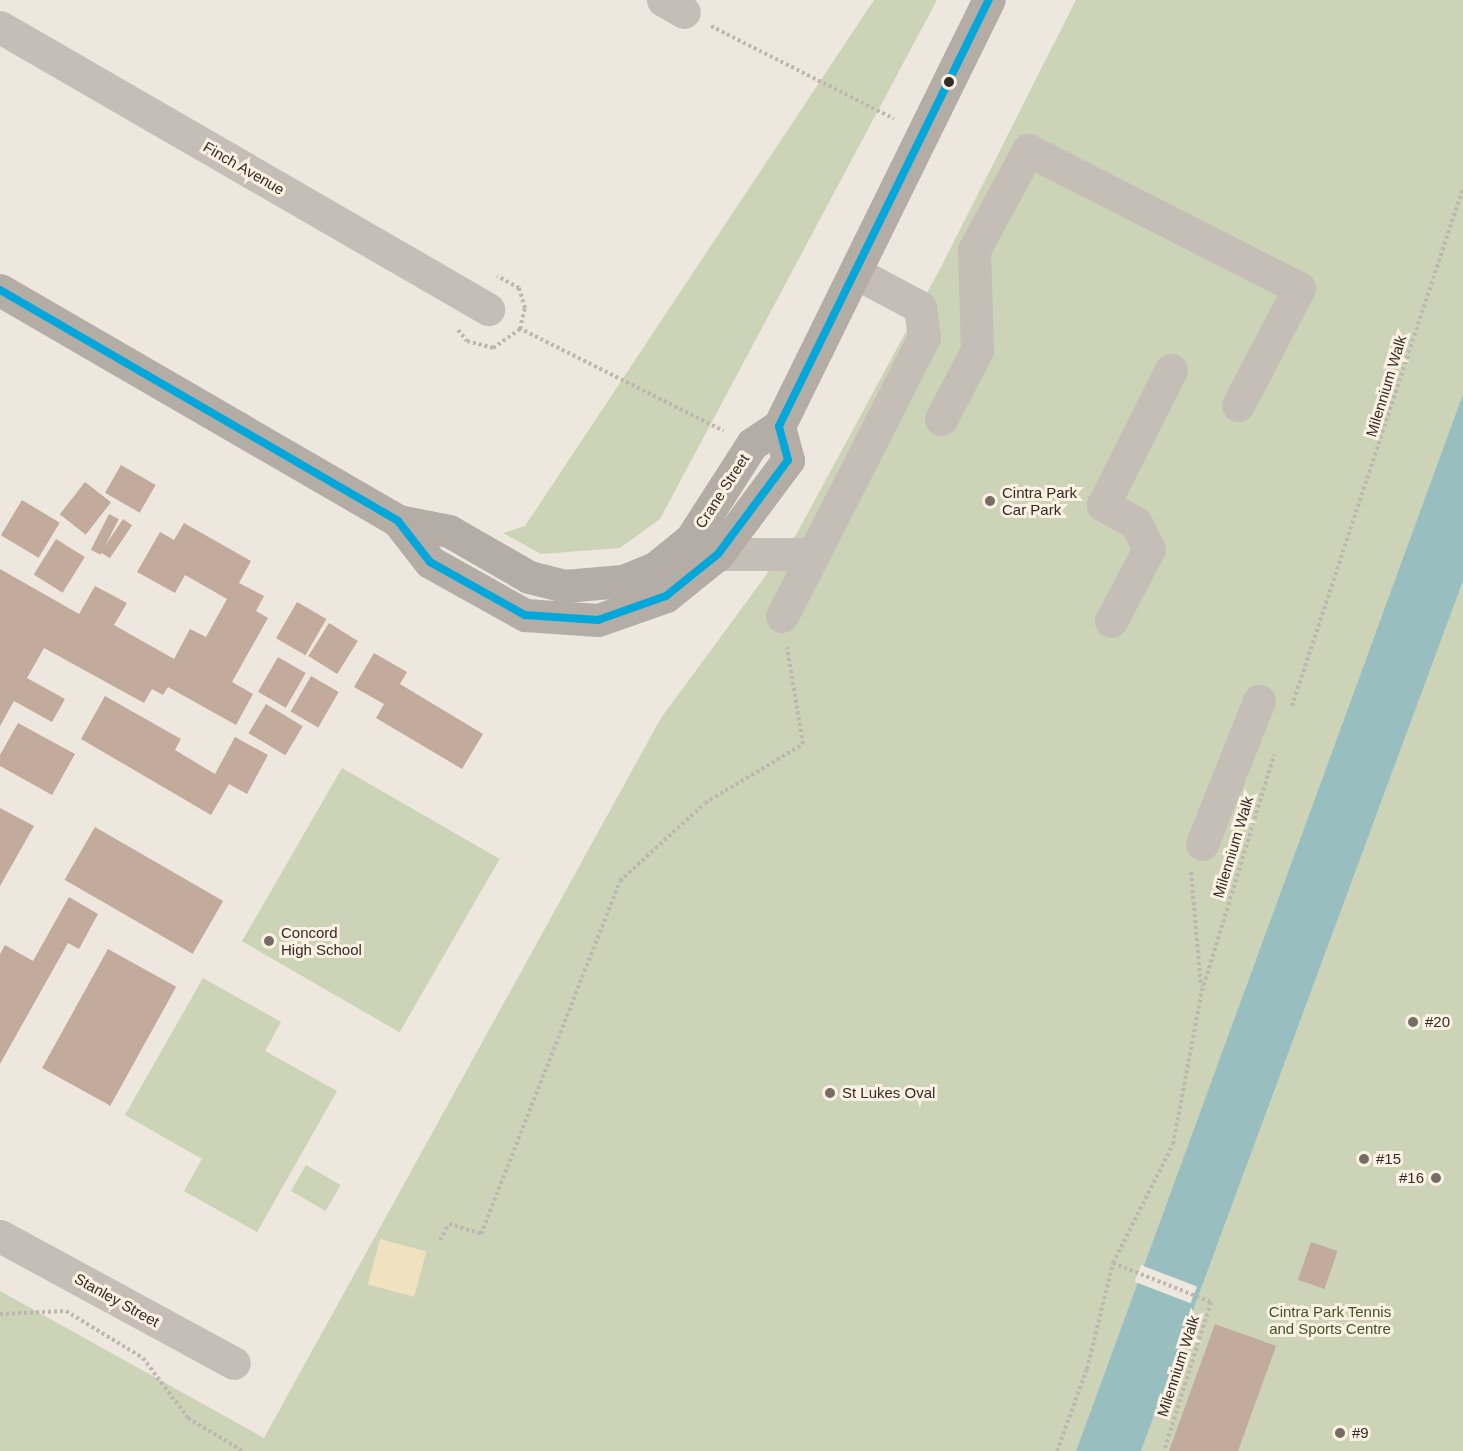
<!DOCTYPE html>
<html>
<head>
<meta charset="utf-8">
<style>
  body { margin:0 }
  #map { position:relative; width:1463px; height:1451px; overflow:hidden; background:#ede7dd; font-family:Arial,sans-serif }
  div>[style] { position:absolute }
  .green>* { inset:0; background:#ccd3b6; transform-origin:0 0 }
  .sand>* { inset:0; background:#f0e2c1; transform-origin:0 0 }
  .water>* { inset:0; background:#98bebf }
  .pier>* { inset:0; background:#ede7dd; transform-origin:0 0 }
  .building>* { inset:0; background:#c2ab9d; transform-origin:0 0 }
  .path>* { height:4px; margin-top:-2px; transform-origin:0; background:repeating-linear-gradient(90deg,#beb7af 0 3px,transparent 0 6px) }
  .minor>* { height:33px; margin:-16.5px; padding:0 16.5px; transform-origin:16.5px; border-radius:16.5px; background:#c5beb7 }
  .major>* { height:33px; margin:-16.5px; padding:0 16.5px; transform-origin:16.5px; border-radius:16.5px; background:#b4ada6 }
  .bus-1>* { height:8px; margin:-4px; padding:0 4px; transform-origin:4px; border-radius:4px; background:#05a7db }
  .dots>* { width:16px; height:16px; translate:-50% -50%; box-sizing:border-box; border:3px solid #faf1e3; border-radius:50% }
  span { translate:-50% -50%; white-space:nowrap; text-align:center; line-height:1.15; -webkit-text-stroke:6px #faf1e3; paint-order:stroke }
  .street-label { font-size:15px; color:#362b25 }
  .poi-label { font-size:15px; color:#362b25 }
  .left { translate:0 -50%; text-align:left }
  .right { translate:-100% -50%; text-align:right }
  .park-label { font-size:15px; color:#425627 }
</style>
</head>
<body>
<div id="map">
  <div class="green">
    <i style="clip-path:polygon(874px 0,937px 0,660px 519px,620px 548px,541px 554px,503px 533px,525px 526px)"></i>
    <i style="clip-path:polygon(1076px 0,1463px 0,1463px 394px,1076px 1451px,0 1451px,0 1291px,264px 1438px,661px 718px,797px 533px,941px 267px)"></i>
    <i style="clip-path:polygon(1463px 581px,1463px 1451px,1141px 1451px)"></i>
    <i style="left:342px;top:768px;width:182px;height:200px;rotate:30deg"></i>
    <i style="clip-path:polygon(203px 978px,281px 1022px,265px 1051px,337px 1091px,257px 1232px,184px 1191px,202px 1159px,125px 1115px)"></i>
    <i style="left:306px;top:1165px;width:40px;height:30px;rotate:30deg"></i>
  </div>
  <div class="sand">
    <i style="left:380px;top:1239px;width:48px;height:47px;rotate:15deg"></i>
  </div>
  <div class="water">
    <i style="clip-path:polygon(1463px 394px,1463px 581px,1141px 1451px,1076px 1451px)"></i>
  </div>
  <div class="pier">
    <i style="left:1141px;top:1265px;width:60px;height:18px;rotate:21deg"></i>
  </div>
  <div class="building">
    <i style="left:121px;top:465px;width:40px;height:32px;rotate:30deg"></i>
    <i style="left:85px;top:482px;width:33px;height:41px;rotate:38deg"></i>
    <i style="left:22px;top:500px;width:44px;height:41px;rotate:31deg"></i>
    <i style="left:109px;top:514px;width:11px;height:40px;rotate:27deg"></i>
    <i style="left:123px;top:519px;width:11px;height:40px;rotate:34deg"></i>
    <i style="clip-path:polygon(184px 523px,251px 561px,239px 583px,264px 596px,256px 611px,268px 618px,232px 682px,253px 694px,236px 725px,168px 687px,163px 695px,152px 689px,144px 703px,44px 648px,27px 678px,65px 699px,52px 722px,14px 701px,0 726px,0 569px,79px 614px,95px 586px,127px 603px,114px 625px,174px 659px,190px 629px,206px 637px,227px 599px,185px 575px,175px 593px,137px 572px,160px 532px,174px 540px)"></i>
    <i style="left:56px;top:539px;width:34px;height:42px;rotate:32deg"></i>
    <i style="left:297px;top:602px;width:34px;height:42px;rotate:30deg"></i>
    <i style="left:329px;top:623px;width:34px;height:39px;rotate:32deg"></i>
    <i style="clip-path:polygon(374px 653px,407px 672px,400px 684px,483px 734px,462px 769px,376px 718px,384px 704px,354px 687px)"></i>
    <i style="left:278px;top:657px;width:32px;height:40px;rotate:30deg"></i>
    <i style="left:311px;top:676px;width:32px;height:41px;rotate:30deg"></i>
    <i style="clip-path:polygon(105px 696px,181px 739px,175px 750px,215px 774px,235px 737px,268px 755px,247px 794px,229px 784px,211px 815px,81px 739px)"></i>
    <i style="left:266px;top:704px;width:43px;height:34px;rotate:31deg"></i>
    <i style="clip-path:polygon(18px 723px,75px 754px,52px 795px,0 766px,0 755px)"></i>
    <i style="clip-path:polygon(0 808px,34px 826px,0 886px)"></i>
    <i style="left:95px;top:827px;width:148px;height:61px;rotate:30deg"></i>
    <i style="clip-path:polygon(69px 897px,98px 914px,79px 949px,68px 943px,0 1064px,0 954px,5px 945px,33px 961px)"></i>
    <i style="left:108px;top:949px;width:78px;height:136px;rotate:29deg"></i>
    <i style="left:1311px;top:1242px;width:28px;height:40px;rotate:19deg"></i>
    <i style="clip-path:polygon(1215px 1324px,1276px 1346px,1238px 1451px,1169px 1451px)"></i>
  </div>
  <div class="path">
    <i style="left:711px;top:26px;width:205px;rotate:26.9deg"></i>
    <i style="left:519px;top:328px;width:229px;rotate:26.7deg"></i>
    <i style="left:458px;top:330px;width:14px;rotate:51deg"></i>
    <i style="left:467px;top:341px;width:27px;rotate:15deg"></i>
    <i style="left:493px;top:348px;width:33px;rotate:-35deg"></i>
    <i style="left:520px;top:329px;width:22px;rotate:-77deg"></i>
    <i style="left:525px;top:308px;width:21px;rotate:-107deg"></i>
    <i style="left:519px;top:288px;width:25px;rotate:-151deg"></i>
    <i style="left:1292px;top:706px;width:545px;rotate:-71.73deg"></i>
    <i style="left:1191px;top:872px;width:115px;rotate:85deg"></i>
    <i style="left:440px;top:1240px;width:18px;rotate:-61deg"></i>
    <i style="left:449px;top:1224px;width:34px;rotate:17deg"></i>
    <i style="left:481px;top:1234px;width:379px;rotate:-68.5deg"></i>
    <i style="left:620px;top:881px;width:115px;rotate:-42.5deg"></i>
    <i style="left:705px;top:803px;width:114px;rotate:-31deg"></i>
    <i style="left:803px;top:744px;width:98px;rotate:-99.4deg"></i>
    <i style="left:1113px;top:1263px;width:105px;rotate:21.7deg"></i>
    <i style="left:1211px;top:1302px;width:156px;rotate:107.5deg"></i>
    <i style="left:0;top:1314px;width:66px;rotate:-2.6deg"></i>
    <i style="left:66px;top:1311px;width:90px;rotate:31.4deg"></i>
    <i style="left:143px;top:1358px;width:75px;rotate:53.1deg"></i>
    <i style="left:188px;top:1418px;width:64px;rotate:31deg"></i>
    <i style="left:1057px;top:1451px;width:87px;rotate:-69.9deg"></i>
    <i style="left:1087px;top:1369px;width:109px;rotate:-76.2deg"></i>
    <i style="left:1113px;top:1263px;width:133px;rotate:-63.2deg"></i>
    <i style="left:1173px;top:1144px;width:156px;rotate:-79.3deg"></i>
    <i style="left:1202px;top:991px;width:247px;rotate:-73deg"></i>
  </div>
  <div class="minor">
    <i style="left:663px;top:0;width:24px;rotate:30deg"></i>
    <i style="left:0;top:27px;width:564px;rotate:30.02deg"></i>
    <i style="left:941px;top:419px;width:78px;rotate:-62.4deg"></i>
    <i style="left:977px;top:350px;width:100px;rotate:-91.7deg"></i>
    <i style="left:974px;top:250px;width:114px;rotate:-61.6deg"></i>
    <i style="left:1028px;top:150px;width:304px;rotate:27deg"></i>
    <i style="left:1299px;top:288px;width:132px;rotate:117.5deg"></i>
    <i style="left:718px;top:554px;width:95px"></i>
    <i style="left:782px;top:616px;width:313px;rotate:-63deg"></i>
    <i style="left:924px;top:337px;width:30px;rotate:-98deg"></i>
    <i style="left:920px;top:307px;width:70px;rotate:-152deg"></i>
    <i style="left:1111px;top:621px;width:81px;rotate:-62.2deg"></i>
    <i style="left:1149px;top:549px;width:29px;rotate:-117deg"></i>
    <i style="left:1136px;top:523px;width:38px;rotate:-151deg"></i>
    <i style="left:1103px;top:505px;width:151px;rotate:-63.3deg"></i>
    <i style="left:1202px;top:844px;width:154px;rotate:-68.3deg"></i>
    <i style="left:0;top:1236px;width:266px;rotate:28.5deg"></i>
  </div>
  <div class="major">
    <i style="left:0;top:290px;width:460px;rotate:30.1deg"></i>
    <i style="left:398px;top:521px;width:52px;rotate:11.1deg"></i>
    <i style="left:449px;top:531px;width:92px;rotate:29.9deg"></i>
    <i style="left:529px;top:577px;width:36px;rotate:14deg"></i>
    <i style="left:564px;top:586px;width:59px;rotate:-4.8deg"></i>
    <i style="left:623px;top:581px;width:35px;rotate:-22deg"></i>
    <i style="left:655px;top:568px;width:46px;rotate:-38.9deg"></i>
    <i style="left:691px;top:539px;width:113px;rotate:-57.3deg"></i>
    <i style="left:752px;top:444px;width:32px;rotate:-34deg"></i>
    <i style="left:779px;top:426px;width:475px;rotate:-63.8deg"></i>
    <i style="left:398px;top:521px;width:52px;rotate:52deg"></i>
    <i style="left:430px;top:562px;width:109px;rotate:29.2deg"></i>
    <i style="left:525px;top:615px;width:73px;rotate:3.9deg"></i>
    <i style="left:598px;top:620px;width:72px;rotate:-19.4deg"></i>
    <i style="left:666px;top:596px;width:67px;rotate:-38.9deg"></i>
    <i style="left:718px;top:554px;width:117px;rotate:-53.3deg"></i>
    <i style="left:788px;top:460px;width:35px;rotate:-105deg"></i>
  </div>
  <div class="bus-1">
    <i style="left:0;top:290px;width:460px;rotate:30.1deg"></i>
    <i style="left:398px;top:521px;width:52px;rotate:52deg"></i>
    <i style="left:430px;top:562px;width:109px;rotate:29.2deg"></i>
    <i style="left:525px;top:615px;width:73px;rotate:3.9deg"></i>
    <i style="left:598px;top:620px;width:72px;rotate:-19.4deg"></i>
    <i style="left:666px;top:596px;width:67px;rotate:-38.9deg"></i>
    <i style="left:718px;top:554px;width:117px;rotate:-53.3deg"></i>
    <i style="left:788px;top:460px;width:35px;rotate:-105deg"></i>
    <i style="left:779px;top:426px;width:475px;rotate:-63.8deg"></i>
  </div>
  <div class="dots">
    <i style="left:949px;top:82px;background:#362b25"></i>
    <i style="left:990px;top:501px;background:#766d65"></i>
    <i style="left:269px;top:941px;background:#766d65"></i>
    <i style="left:1413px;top:1022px;background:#766d65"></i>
    <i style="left:830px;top:1093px;background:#766d65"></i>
    <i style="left:1364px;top:1159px;background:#766d65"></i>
    <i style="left:1436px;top:1178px;background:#766d65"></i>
    <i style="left:1340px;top:1433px;background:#766d65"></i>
  </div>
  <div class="street-label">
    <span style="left:244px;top:168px;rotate:30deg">Finch Avenue</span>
    <span style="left:1386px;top:386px;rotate:-73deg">Milennium Walk</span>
    <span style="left:722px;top:491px;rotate:-57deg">Crane Street</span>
    <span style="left:1233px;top:847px;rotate:-73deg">Milennium Walk</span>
    <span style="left:117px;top:1300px;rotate:29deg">Stanley Street</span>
    <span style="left:1178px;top:1366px;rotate:-72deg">Milennium Walk</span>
  </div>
  <div class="poi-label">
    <span class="left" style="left:1002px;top:501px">Cintra Park<br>Car Park</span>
    <span class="left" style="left:281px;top:941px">Concord<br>High School</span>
    <span class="left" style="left:1425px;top:1022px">#20</span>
    <span class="left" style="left:842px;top:1093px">St Lukes Oval</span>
    <span class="left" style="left:1376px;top:1159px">#15</span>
    <span class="right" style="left:1424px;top:1178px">#16</span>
    <span class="left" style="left:1352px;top:1433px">#9</span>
  </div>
  <div class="park-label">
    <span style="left:1330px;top:1320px">Cintra Park Tennis<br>and Sports Centre</span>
  </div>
</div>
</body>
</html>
